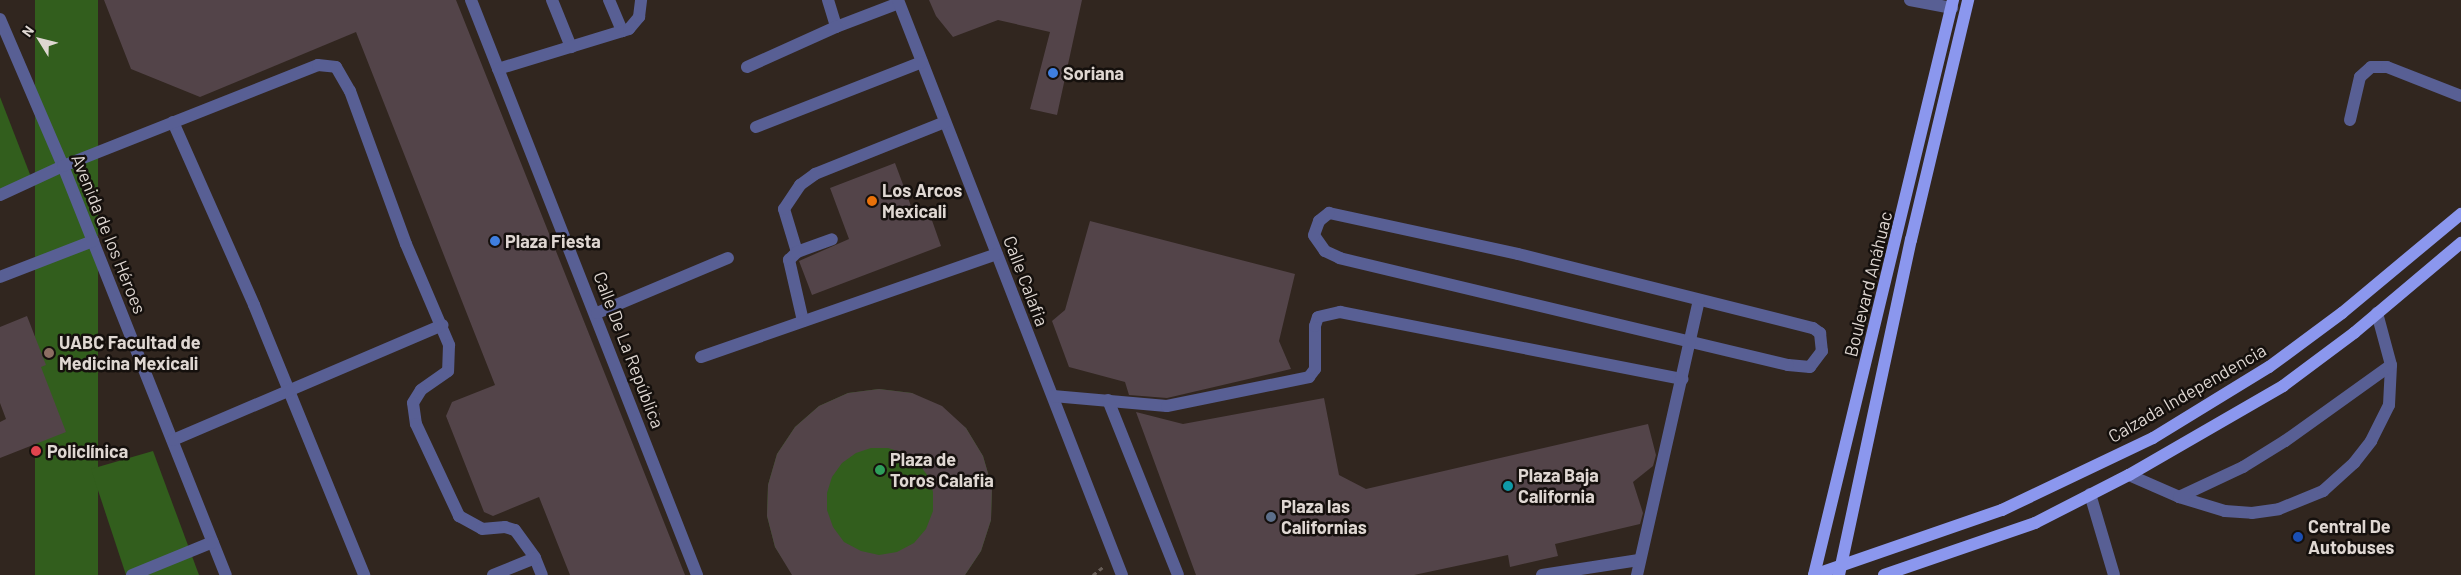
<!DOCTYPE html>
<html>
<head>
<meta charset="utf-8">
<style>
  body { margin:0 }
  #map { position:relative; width:2461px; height:575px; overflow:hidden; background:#31261f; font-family:Barlow,sans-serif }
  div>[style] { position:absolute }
  .green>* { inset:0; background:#325e1d; transform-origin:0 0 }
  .building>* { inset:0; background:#534449 }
  .path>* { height:3px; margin-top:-1.5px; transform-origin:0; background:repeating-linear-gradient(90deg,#685e58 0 4px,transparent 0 8px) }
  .minor>* { height:12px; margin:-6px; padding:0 6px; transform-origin:6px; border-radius:6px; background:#585f94 }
  .major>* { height:12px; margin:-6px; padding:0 6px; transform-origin:6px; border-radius:6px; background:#8b97ee }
  .dots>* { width:14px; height:14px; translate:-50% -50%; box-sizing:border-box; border:2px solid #15100d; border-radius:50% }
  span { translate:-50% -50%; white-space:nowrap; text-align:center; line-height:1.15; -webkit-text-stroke:5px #15100d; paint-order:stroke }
  .poi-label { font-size:18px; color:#dfd7d2; font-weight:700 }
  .left { translate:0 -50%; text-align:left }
  .street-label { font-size:18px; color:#dfd7d2 }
  .north { position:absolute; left:15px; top:15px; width:50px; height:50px; -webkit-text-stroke:4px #15100d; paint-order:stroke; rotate:306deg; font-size:14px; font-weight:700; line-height:20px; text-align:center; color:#dfd7d2 }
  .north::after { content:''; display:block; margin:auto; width:18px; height:22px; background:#dfd7d2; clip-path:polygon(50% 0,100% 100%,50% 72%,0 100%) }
</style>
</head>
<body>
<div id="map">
  <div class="green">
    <i style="left:35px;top:0;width:63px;height:619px"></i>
    <i style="clip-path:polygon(0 97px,31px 177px,0 192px)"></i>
    <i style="clip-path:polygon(879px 389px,912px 393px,966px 428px,983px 456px,992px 487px,991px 520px,981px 551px,965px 575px,793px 575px,775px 547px,767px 516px,768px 485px,777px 454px,795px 427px,819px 406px,848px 393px)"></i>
    <i style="clip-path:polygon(153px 451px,199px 575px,126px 575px,91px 469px)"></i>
  </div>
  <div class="building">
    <i style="clip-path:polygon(104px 0,456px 0,685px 575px,570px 575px,539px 497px,493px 516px,484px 512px,446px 416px,452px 402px,495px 385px,356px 32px,200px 97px,131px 69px)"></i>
    <i style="clip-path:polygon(929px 0,1082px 0,1057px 115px,1030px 109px,1050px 32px,998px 20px,953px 37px,936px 16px)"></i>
    <i style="clip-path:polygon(895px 163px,914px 214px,928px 209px,941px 246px,812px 295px,799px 261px,849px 239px,830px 188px)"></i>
    <i style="clip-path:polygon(1090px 221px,1295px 274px,1279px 341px,1291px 369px,1167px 398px,1129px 395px,1125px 382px,1069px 367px,1052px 321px,1065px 310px)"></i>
    <i style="clip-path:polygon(27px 316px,46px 365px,41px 367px,66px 432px,0 458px,0 422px,6px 419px,0 403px,0 327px)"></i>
    <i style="clip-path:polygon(evenodd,879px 389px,912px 393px,942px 406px,966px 428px,983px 456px,992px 487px,991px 520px,981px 551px,965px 575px,792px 575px,775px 547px,767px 516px,768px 485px,777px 454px,795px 427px,819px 406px,848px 393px,879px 389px,871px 448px,888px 448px,904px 453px,918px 463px,928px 476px,933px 492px,933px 511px,926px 529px,914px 543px,897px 552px,879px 555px,861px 551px,844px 542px,833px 527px,827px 510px,827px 493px,832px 477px,842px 463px,856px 453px,871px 448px)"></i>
    <i style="clip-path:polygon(1324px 398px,1339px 475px,1366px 489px,1648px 424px,1656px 455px,1653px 466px,1633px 482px,1643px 513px,1640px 524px,1555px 544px,1558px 556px,1510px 567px,1508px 555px,1414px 575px,1196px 575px,1136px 412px,1183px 424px)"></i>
  </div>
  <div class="path">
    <i style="left:649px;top:418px;width:14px;rotate:-25deg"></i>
    <i style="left:1093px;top:575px;width:13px;rotate:-39deg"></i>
  </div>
  <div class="minor">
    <i style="left:471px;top:0;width:618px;rotate:68.54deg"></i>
    <i style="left:552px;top:0;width:51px;rotate:68deg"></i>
    <i style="left:609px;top:0;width:34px;rotate:67deg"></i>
    <i style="left:828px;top:0;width:28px;rotate:73deg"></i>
    <i style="left:836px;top:27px;width:67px;rotate:-20.9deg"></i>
    <i style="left:898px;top:0;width:617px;rotate:68.72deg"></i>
    <i style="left:1910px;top:0;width:43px;rotate:10.8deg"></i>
    <i style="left:0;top:19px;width:160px;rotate:66.8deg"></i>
    <i style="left:63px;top:166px;width:440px;rotate:68.3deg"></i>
    <i style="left:747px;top:67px;width:98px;rotate:-24.2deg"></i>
    <i style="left:498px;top:69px;width:137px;rotate:-17deg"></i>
    <i style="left:629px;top:29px;width:16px;rotate:-50deg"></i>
    <i style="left:639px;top:17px;width:17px;rotate:-83deg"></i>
    <i style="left:2350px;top:120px;width:44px;rotate:-76.9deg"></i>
    <i style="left:2360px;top:77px;width:15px;rotate:-42deg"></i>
    <i style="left:2371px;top:67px;width:16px"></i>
    <i style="left:2387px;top:67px;width:79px;rotate:21.4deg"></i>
    <i style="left:173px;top:122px;width:200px;rotate:66.1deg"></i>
    <i style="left:254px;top:305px;width:292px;rotate:67.8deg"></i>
    <i style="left:756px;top:127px;width:178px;rotate:-21.4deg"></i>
    <i style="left:0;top:195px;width:69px;rotate:-24.7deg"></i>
    <i style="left:63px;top:166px;width:274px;rotate:-21.6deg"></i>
    <i style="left:318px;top:65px;width:18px;rotate:6deg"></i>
    <i style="left:336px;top:67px;width:28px;rotate:60deg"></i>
    <i style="left:350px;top:91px;width:163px;rotate:69.9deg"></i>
    <i style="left:406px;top:244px;width:110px;rotate:66.9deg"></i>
    <i style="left:449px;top:345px;width:26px;rotate:92deg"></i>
    <i style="left:448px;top:371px;width:33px;rotate:145deg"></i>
    <i style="left:421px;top:390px;width:15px;rotate:122deg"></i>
    <i style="left:413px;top:403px;width:21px;rotate:82deg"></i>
    <i style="left:416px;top:424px;width:102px;rotate:64.9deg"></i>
    <i style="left:459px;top:516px;width:26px;rotate:29deg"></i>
    <i style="left:482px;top:529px;width:23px;rotate:-5deg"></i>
    <i style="left:505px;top:527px;width:10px;rotate:17deg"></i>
    <i style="left:515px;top:530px;width:34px;rotate:54deg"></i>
    <i style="left:535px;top:558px;width:18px;rotate:68deg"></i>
    <i style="left:1329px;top:213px;width:193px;rotate:12.2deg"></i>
    <i style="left:1518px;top:254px;width:304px;rotate:14.1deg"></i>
    <i style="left:1813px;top:328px;width:9px;rotate:36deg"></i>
    <i style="left:1820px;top:333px;width:18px;rotate:84deg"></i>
    <i style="left:1822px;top:351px;width:20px;rotate:127deg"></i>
    <i style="left:1810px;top:367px;width:22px;rotate:-175deg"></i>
    <i style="left:1788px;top:365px;width:461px;rotate:-166.6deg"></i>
    <i style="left:1340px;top:258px;width:17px;rotate:-155deg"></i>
    <i style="left:1325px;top:251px;width:19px;rotate:-125deg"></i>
    <i style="left:1314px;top:235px;width:15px;rotate:-70deg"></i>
    <i style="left:1319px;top:221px;width:13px;rotate:-39deg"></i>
    <i style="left:797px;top:252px;width:45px;rotate:-106.8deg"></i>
    <i style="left:784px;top:209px;width:29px;rotate:-56deg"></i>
    <i style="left:800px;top:185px;width:19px;rotate:-36deg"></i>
    <i style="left:815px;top:174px;width:140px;rotate:-21.8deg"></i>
    <i style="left:0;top:277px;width:100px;rotate:-21.2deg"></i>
    <i style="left:597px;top:313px;width:142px;rotate:-22.8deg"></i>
    <i style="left:803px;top:321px;width:63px;rotate:-102.9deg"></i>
    <i style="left:789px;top:260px;width:11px;rotate:-45deg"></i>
    <i style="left:797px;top:252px;width:37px;rotate:-20deg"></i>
    <i style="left:701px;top:357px;width:313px;rotate:-19.2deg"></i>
    <i style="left:1053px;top:396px;width:114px;rotate:5deg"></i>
    <i style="left:1167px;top:406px;width:145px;rotate:-11.5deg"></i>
    <i style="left:1309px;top:377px;width:10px;rotate:-53deg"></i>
    <i style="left:1315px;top:369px;width:43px;rotate:-90deg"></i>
    <i style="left:1315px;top:326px;width:9px;rotate:-72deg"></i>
    <i style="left:1318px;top:317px;width:23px;rotate:-13deg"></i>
    <i style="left:1340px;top:312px;width:349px;rotate:11.1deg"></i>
    <i style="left:1108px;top:400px;width:188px;rotate:68.2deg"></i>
    <i style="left:173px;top:440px;width:293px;rotate:-23.1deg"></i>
    <i style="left:2129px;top:475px;width:55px;rotate:23.7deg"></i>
    <i style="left:2179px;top:497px;width:48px;rotate:16.9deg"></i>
    <i style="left:2225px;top:511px;width:27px;rotate:4deg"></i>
    <i style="left:2252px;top:513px;width:27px;rotate:-8deg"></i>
    <i style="left:2279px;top:509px;width:48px;rotate:-22.2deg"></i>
    <i style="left:2323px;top:491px;width:42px;rotate:-42.1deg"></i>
    <i style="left:2354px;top:463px;width:28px;rotate:-52deg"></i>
    <i style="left:2371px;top:441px;width:40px;rotate:-63.4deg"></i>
    <i style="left:2389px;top:405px;width:40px;rotate:-87.1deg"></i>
    <i style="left:2391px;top:365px;width:54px;rotate:-105.1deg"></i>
    <i style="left:2090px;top:494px;width:84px;rotate:73.5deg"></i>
    <i style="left:2179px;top:497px;width:71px;rotate:-25.1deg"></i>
    <i style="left:2243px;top:467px;width:49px;rotate:-31.8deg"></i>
    <i style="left:2285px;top:441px;width:130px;rotate:-35.6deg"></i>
    <i style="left:132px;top:575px;width:87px;rotate:-22.2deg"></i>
    <i style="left:493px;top:575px;width:45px;rotate:-22deg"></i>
    <i style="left:1542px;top:575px;width:98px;rotate:-8.8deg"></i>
    <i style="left:1637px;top:575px;width:282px;rotate:-77.3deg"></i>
  </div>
  <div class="major">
    <i style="left:1814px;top:575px;width:199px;rotate:-19.1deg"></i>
    <i style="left:2002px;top:510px;width:167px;rotate:-25.5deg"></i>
    <i style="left:2153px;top:438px;width:136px;rotate:-31.5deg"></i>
    <i style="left:2269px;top:367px;width:91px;rotate:-36.5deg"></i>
    <i style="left:2342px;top:313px;width:155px;rotate:-39.8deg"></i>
    <i style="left:1814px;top:575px;width:592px;rotate:-76.41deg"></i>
    <i style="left:1839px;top:575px;width:343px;rotate:-77.9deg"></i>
    <i style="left:1911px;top:240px;width:247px;rotate:-76.6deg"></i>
    <i style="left:1884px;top:575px;width:160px;rotate:-19deg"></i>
    <i style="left:2035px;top:523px;width:106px;rotate:-27.1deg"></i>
    <i style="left:2129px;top:475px;width:178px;rotate:-30deg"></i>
    <i style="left:2283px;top:386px;width:89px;rotate:-36.7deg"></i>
    <i style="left:2354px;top:333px;width:140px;rotate:-40.1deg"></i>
  </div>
  <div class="dots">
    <i style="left:1053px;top:73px;background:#3f7fe0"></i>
    <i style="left:872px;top:201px;background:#e8710a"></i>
    <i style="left:495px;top:241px;background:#3f7fe0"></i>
    <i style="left:49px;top:353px;background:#8d6e63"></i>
    <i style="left:36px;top:451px;background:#e0444e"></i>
    <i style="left:880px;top:470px;background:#2e9e5b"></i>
    <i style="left:1508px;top:486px;background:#0f9aa8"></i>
    <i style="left:1271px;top:517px;background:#5c6f8a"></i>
    <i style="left:2298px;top:537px;background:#1a4fb4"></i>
  </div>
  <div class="poi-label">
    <span class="left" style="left:1063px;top:73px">Soriana</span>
    <span class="left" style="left:882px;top:201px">Los Arcos<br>Mexicali</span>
    <span class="left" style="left:505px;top:241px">Plaza Fiesta</span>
    <span class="left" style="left:59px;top:353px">UABC Facultad de<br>Medicina Mexicali</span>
    <span class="left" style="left:47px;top:451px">Policlínica</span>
    <span class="left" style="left:890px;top:470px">Plaza de<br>Toros Calafia</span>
    <span class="left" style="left:1518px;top:486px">Plaza Baja<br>California</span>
    <span class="left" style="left:1281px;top:517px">Plaza las<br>Californias</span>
    <span class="left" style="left:2308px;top:537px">Central De<br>Autobuses</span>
  </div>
  <div class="street-label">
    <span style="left:109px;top:234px;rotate:68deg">Avenida de los Héroes</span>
    <span style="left:1026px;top:281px;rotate:69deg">Calle Calafia</span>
    <span style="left:1868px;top:284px;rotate:-76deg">Boulevard Anáhuac</span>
    <span style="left:629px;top:350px;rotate:69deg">Calle De La República</span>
    <span style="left:2187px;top:393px;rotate:-30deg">Calzada Independencia</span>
  </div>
  <div class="north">N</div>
</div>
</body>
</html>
